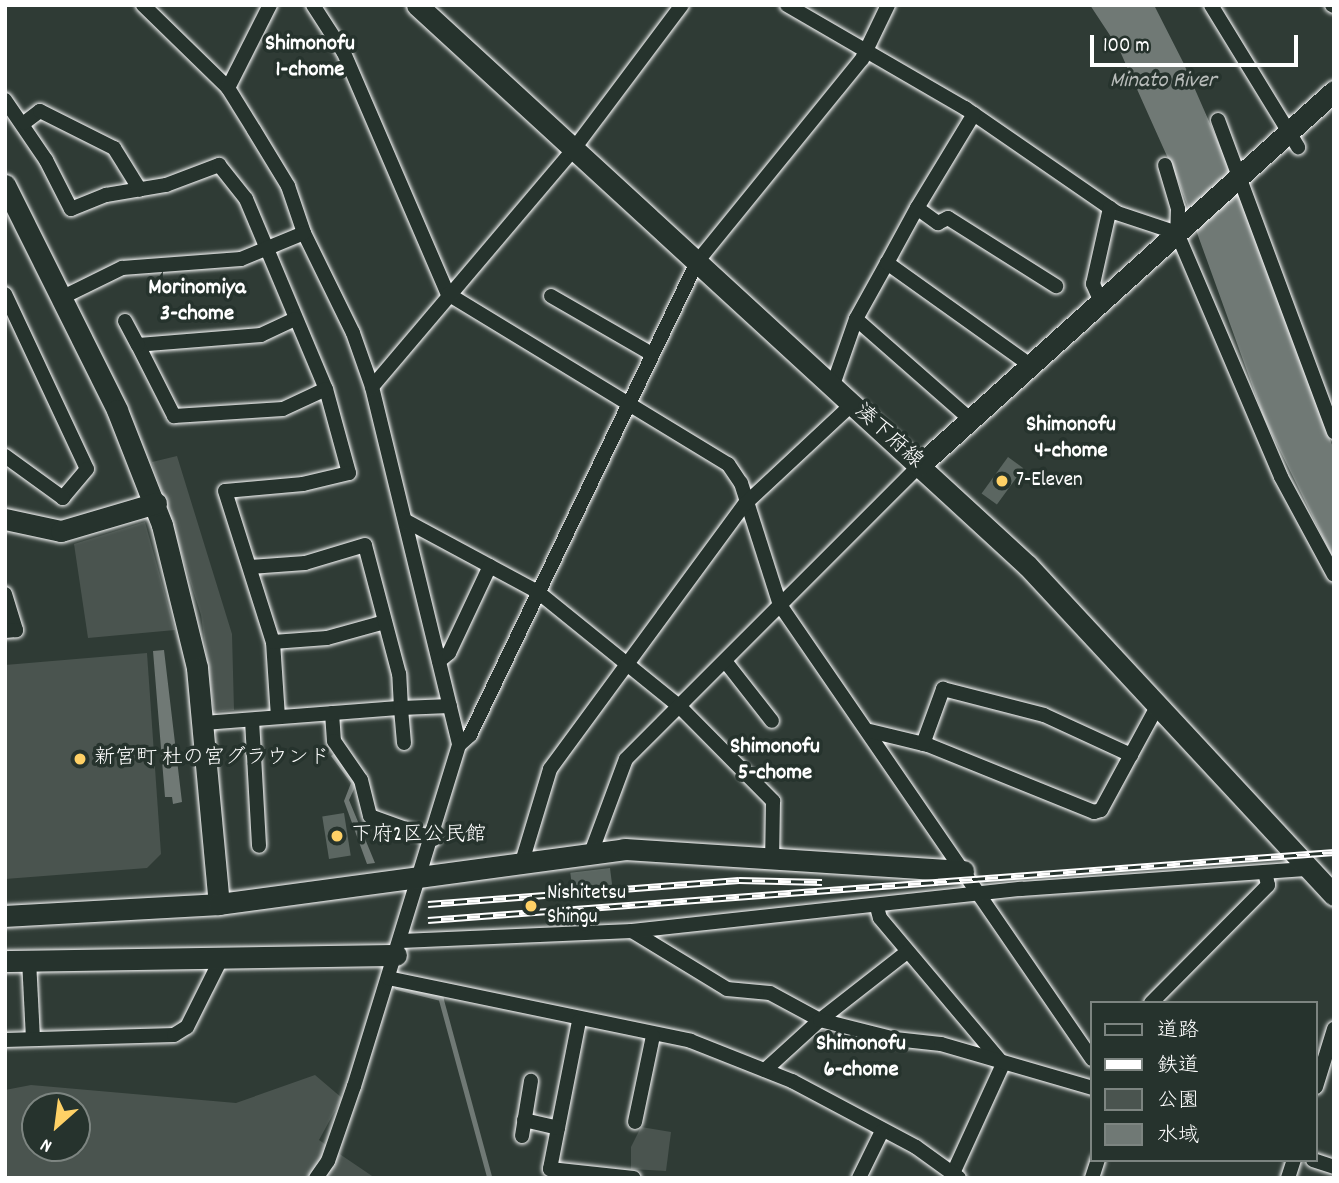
<!DOCTYPE html>
<html>
<head>
<meta charset="utf-8">
<style>
  body { margin:0 }
  #map { position:relative; width:1339px; height:1183px; overflow:hidden; background:#2f3b35; font-family:Dekko,"Klee One",sans-serif }
  div>[style] { position:absolute }
  .green>* { inset:0; background:#4a544f }
  .water>* { inset:0; background:#707975 }
  .stream>* { height:4.5px; margin:-2.25px; padding:0 2.25px; transform-origin:2.25px; border-radius:2.25px; background:#707975 }
  .building>* { inset:0; background:#5b6661; transform-origin:0 0 }
  .roads { filter:drop-shadow(0 0 2px #fff) drop-shadow(0 0 2px #fff) }
  .street>* { height:14px; margin:-7px; padding:0 7px; transform-origin:7px; border-radius:7px; background:#26332d }
  .secondary>* { height:21px; margin:-10.5px; padding:0 10.5px; transform-origin:10.5px; border-radius:10.5px; background:#26332d }
  .rail>* { height:7px; margin-top:-3.5px; transform-origin:0; background:repeating-linear-gradient(90deg,#26332d 0 13px,#fff 0 26px); box-sizing:border-box; border-block:2px solid #fff }
  .dots>* { width:19px; height:19px; translate:-50% -50%; box-sizing:border-box; border:4px solid #26332d; border-radius:50% }
  span { translate:-50% -50%; white-space:nowrap; text-align:center; line-height:1.15; -webkit-text-stroke:7px #26332d; paint-order:stroke }
  .street-label { font-size:21px; color:#fff }
  .poi-label { font-size:21px; color:#fff }
  .left { translate:0 -50%; text-align:left }
  .neighbourhood-label { font-size:23px; color:#fff; font-weight:700 }
  .water-label { font-size:23px; color:#b8bcba; font-style:italic }
  .frame { position:absolute; inset:0; border:7px solid #fff; pointer-events:none }
  .legend { position:absolute; left:1090px; top:1001px; width:228px; height:161px; box-sizing:border-box; background:#26332d; border:2px solid #7d8581; margin:0; padding:9px 12px; list-style:none; font-size:21px; color:#fff }
  .legend li { display:flex; align-items:center; gap:14px; height:35px }
  .legend b { width:35px; border:2px solid #7d8581 }
  .north { position:absolute; left:21px; top:1092px; width:70px; height:70px; box-sizing:border-box; background:#26332d; border:2px solid #7d8581; border-radius:50%; rotate:208deg; font-size:19px; font-weight:700; line-height:28px; text-align:center; color:#fff }
  .north::after { content:''; display:block; margin:auto; width:24px; height:32px; background:#ffd166; clip-path:polygon(50% 0,100% 100%,50% 72%,0 100%) }
  .scale { position:absolute; left:1090px; top:35px; width:208px; height:32px; box-sizing:border-box; border:4px solid #fff; border-top:0; padding-left:9px; font-size:21px; line-height:24px; white-space:nowrap; color:#fff; -webkit-text-stroke:5px #26332d; paint-order:stroke }
</style>
</head>
<body>
<div id="map">
  <div class="green">
    <i style="clip-path:polygon(177px 456px,232px 634px,234px 710px,214px 712px,201px 615px,152px 462px)"></i>
    <i style="clip-path:polygon(145px 522px,175px 630px,88px 638px,74px 544px)"></i>
    <i style="clip-path:polygon(147px 653px,161px 854px,147px 868px,5px 879px,5px 665px)"></i>
    <i style="clip-path:polygon(evenodd,315px 1075px,342px 1098px,319px 1140px,375px 1178px,5px 1178px,5px 1090px,31px 1085px,236px 1103px,315px 1075px,35px 1106px,77px 1106px,77px 1148px,35px 1148px,35px 1106px)"></i>
    <i style="clip-path:polygon(641px 1127px,671px 1132px,666px 1171px,631px 1169px,631px 1147px)"></i>
  </div>
  <div class="water">
    <i style="clip-path:polygon(1090px 5px,1154px 5px,1183px 62px,1226px 160px,1334px 450px,1334px 560px,1264px 418px,1179px 183px,1119px 49px)"></i>
    <i style="clip-path:polygon(164px 650px,182px 802px,173px 804px,172px 797px,165px 797px,153px 651px)"></i>
    <i style="clip-path:polygon(335px 753px,356px 785px,349px 800px,375px 863px,367px 864px,344px 801px,351px 783px,331px 756px)"></i>
  </div>
  <div class="stream">
    <i style="left:397px;top:987px;width:45px;rotate:14deg"></i>
    <i style="left:441px;top:998px;width:187px;rotate:74.8deg"></i>
  </div>
  <div class="building">
    <i style="left:1008px;top:457px;width:19px;height:45px;rotate:36deg"></i>
    <i style="left:344px;top:813px;width:43px;height:22px;rotate:81deg"></i>
    <i style="left:610px;top:868px;width:17px;height:40px;rotate:83deg"></i>
  </div>
  <div class="roads">
    <div class="street">
      <i style="left:143px;top:5px;width:119px;rotate:44.3deg"></i>
      <i style="left:228px;top:88px;width:49px;rotate:58.2deg"></i>
      <i style="left:254px;top:130px;width:66px;rotate:58.7deg"></i>
      <i style="left:288px;top:186px;width:50px;rotate:71.2deg"></i>
      <i style="left:304px;top:233px;width:111px;rotate:63.9deg"></i>
      <i style="left:353px;top:333px;width:57px;rotate:70.6deg"></i>
      <i style="left:372px;top:387px;width:368px;rotate:76.3deg"></i>
      <i style="left:459px;top:745px;width:357px;rotate:107.1deg"></i>
      <i style="left:354px;top:1086px;width:79px;rotate:109.1deg"></i>
      <i style="left:328px;top:1161px;width:21px;rotate:125deg"></i>
      <i style="left:313px;top:5px;width:57px;rotate:57.1deg"></i>
      <i style="left:344px;top:53px;width:262px;rotate:66.7deg"></i>
      <i style="left:448px;top:294px;width:328px;rotate:31.3deg"></i>
      <i style="left:728px;top:464px;width:23px;rotate:56deg"></i>
      <i style="left:741px;top:483px;width:128px;rotate:72.3deg"></i>
      <i style="left:780px;top:605px;width:551px;rotate:55.5deg"></i>
      <i style="left:787px;top:5px;width:206px;rotate:30.1deg"></i>
      <i style="left:965px;top:108px;width:185px;rotate:34.6deg"></i>
      <i style="left:1117px;top:213px;width:63px;rotate:18.4deg"></i>
      <i style="left:1211px;top:5px;width:167px;rotate:58.5deg"></i>
      <i style="left:1332px;top:5px;width:2px;rotate:27deg"></i>
      <i style="left:228px;top:88px;width:93px;rotate:-63.2deg"></i>
      <i style="left:5px;top:100px;width:73px;rotate:55.7deg"></i>
      <i style="left:46px;top:160px;width:55px;rotate:63deg"></i>
      <i style="left:71px;top:209px;width:38px;rotate:-22deg"></i>
      <i style="left:106px;top:195px;width:61px;rotate:-9.5deg"></i>
      <i style="left:166px;top:185px;width:57px;rotate:-20.7deg"></i>
      <i style="left:219px;top:165px;width:43px;rotate:51.5deg"></i>
      <i style="left:246px;top:199px;width:206px;rotate:67.2deg"></i>
      <i style="left:326px;top:389px;width:87px;rotate:74.7deg"></i>
      <i style="left:349px;top:473px;width:47px;rotate:166.6deg"></i>
      <i style="left:303px;top:484px;width:78px;rotate:174.9deg"></i>
      <i style="left:225px;top:491px;width:158px;rotate:72.4deg"></i>
      <i style="left:273px;top:642px;width:75px;rotate:86.2deg"></i>
      <i style="left:1218px;top:120px;width:333px;rotate:69.6deg"></i>
      <i style="left:24px;top:123px;width:20px;rotate:-37deg"></i>
      <i style="left:40px;top:111px;width:83px;rotate:26.6deg"></i>
      <i style="left:114px;top:148px;width:49px;rotate:58.2deg"></i>
      <i style="left:1165px;top:165px;width:46px;rotate:73.5deg"></i>
      <i style="left:1178px;top:209px;width:24px;rotate:92deg"></i>
      <i style="left:1177px;top:233px;width:265px;rotate:66.9deg"></i>
      <i style="left:1281px;top:477px;width:111px;rotate:61.6deg"></i>
      <i style="left:917px;top:208px;width:110px;rotate:-58.8deg"></i>
      <i style="left:887px;top:263px;width:64px;rotate:119deg"></i>
      <i style="left:856px;top:319px;width:152px;rotate:41.3deg"></i>
      <i style="left:5px;top:294px;width:193px;rotate:64.9deg"></i>
      <i style="left:87px;top:469px;width:38px;rotate:130deg"></i>
      <i style="left:63px;top:498px;width:72px;rotate:-144.1deg"></i>
      <i style="left:551px;top:296px;width:114px;rotate:29.9deg"></i>
      <i style="left:63px;top:297px;width:66px;rotate:-26.2deg"></i>
      <i style="left:122px;top:268px;width:119px;rotate:-4.3deg"></i>
      <i style="left:241px;top:259px;width:68px;rotate:-22.4deg"></i>
      <i style="left:1101px;top:302px;width:20px;rotate:-114deg"></i>
      <i style="left:1093px;top:284px;width:78px;rotate:-77.4deg"></i>
      <i style="left:295px;top:319px;width:38px;rotate:155deg"></i>
      <i style="left:261px;top:335px;width:123px;rotate:175.4deg"></i>
      <i style="left:138px;top:345px;width:80px;rotate:63.1deg"></i>
      <i style="left:174px;top:416px;width:109px;rotate:-3.7deg"></i>
      <i style="left:283px;top:409px;width:47px;rotate:-24.9deg"></i>
      <i style="left:125px;top:321px;width:27px;rotate:62deg"></i>
      <i style="left:1030px;top:365px;width:176px;rotate:-144.5deg"></i>
      <i style="left:887px;top:263px;width:63px;rotate:-61.4deg"></i>
      <i style="left:917px;top:208px;width:26px;rotate:36deg"></i>
      <i style="left:938px;top:223px;width:11px;rotate:-27deg"></i>
      <i style="left:948px;top:218px;width:128px;rotate:32.2deg"></i>
      <i style="left:833px;top:385px;width:70px;rotate:-70.8deg"></i>
      <i style="left:372px;top:387px;width:311px;rotate:-49.7deg"></i>
      <i style="left:573px;top:150px;width:181px;rotate:-53.1deg"></i>
      <i style="left:406px;top:521px;width:150px;rotate:28.3deg"></i>
      <i style="left:538px;top:592px;width:181px;rotate:39deg"></i>
      <i style="left:679px;top:706px;width:134px;rotate:45.3deg"></i>
      <i style="left:773px;top:801px;width:61px;rotate:90.9deg"></i>
      <i style="left:5px;top:594px;width:38px;rotate:73deg"></i>
      <i style="left:16px;top:630px;width:11px;rotate:175deg"></i>
      <i style="left:273px;top:642px;width:54px;rotate:-4.2deg"></i>
      <i style="left:327px;top:638px;width:60px;rotate:-15.4deg"></i>
      <i style="left:439px;top:661px;width:13px;rotate:-39deg"></i>
      <i style="left:449px;top:653px;width:96px;rotate:-64.8deg"></i>
      <i style="left:725px;top:661px;width:76px;rotate:51.9deg"></i>
      <i style="left:332px;top:713px;width:28px;rotate:86deg"></i>
      <i style="left:334px;top:741px;width:47px;rotate:55.3deg"></i>
      <i style="left:361px;top:780px;width:37px;rotate:76deg"></i>
      <i style="left:370px;top:816px;width:68px;rotate:19.8deg"></i>
      <i style="left:252px;top:720px;width:126px;rotate:86.8deg"></i>
      <i style="left:204px;top:723px;width:198px;rotate:-4.4deg"></i>
      <i style="left:401px;top:708px;width:34px;rotate:-93deg"></i>
      <i style="left:399px;top:674px;width:133px;rotate:-104.8deg"></i>
      <i style="left:365px;top:545px;width:63px;rotate:163.3deg"></i>
      <i style="left:305px;top:563px;width:55px;rotate:175.8deg"></i>
      <i style="left:870px;top:731px;width:60px;rotate:13.6deg"></i>
      <i style="left:928px;top:745px;width:179px;rotate:22deg"></i>
      <i style="left:1094px;top:812px;width:7px;rotate:-16deg"></i>
      <i style="left:1101px;top:810px;width:119px;rotate:-61.5deg"></i>
      <i style="left:404px;top:743px;width:35px;rotate:-95deg"></i>
      <i style="left:401px;top:708px;width:49px;rotate:-2.3deg"></i>
      <i style="left:923px;top:744px;width:59px;rotate:-70deg"></i>
      <i style="left:943px;top:689px;width:104px;rotate:14.4deg"></i>
      <i style="left:1044px;top:715px;width:96px;rotate:24.7deg"></i>
      <i style="left:459px;top:745px;width:15px;rotate:-42deg"></i>
      <i style="left:470px;top:735px;width:525px;rotate:-64.36deg"></i>
      <i style="left:697px;top:262px;width:262px;rotate:-50.9deg"></i>
      <i style="left:862px;top:59px;width:60px;rotate:-64.3deg"></i>
      <i style="left:591px;top:853px;width:100px;rotate:-69.6deg"></i>
      <i style="left:626px;top:759px;width:416px;rotate:-45deg"></i>
      <i style="left:522px;top:862px;width:97px;rotate:-73.2deg"></i>
      <i style="left:550px;top:769px;width:329px;rotate:-53.7deg"></i>
      <i style="left:745px;top:504px;width:145px;rotate:-43deg"></i>
      <i style="left:877px;top:907px;width:11px;rotate:75deg"></i>
      <i style="left:880px;top:918px;width:191px;rotate:49.9deg"></i>
      <i style="left:1003px;top:1064px;width:120px;rotate:114.6deg"></i>
      <i style="left:632px;top:931px;width:111px;rotate:31.4deg"></i>
      <i style="left:727px;top:989px;width:43px;rotate:5.3deg"></i>
      <i style="left:770px;top:993px;width:57px;rotate:28.4deg"></i>
      <i style="left:820px;top:1020px;width:110px;rotate:-38deg"></i>
      <i style="left:401px;top:941px;width:231px;rotate:-2.5deg"></i>
      <i style="left:632px;top:931px;width:391px;rotate:-6.2deg"></i>
      <i style="left:1021px;top:889px;width:289px;rotate:-4deg"></i>
      <i style="left:29px;top:960px;width:79px;rotate:87.1deg"></i>
      <i style="left:388px;top:978px;width:309px;rotate:11.7deg"></i>
      <i style="left:691px;top:1041px;width:109px;rotate:21.6deg"></i>
      <i style="left:792px;top:1081px;width:140px;rotate:28deg"></i>
      <i style="left:916px;top:1147px;width:53px;rotate:35.8deg"></i>
      <i style="left:1151px;top:1003px;width:166px;rotate:-45.2deg"></i>
      <i style="left:1268px;top:885px;width:13px;rotate:-103deg"></i>
      <i style="left:579px;top:1021px;width:151px;rotate:101.1deg"></i>
      <i style="left:550px;top:1169px;width:84px;rotate:6.1deg"></i>
      <i style="left:5px;top:1040px;width:169px;rotate:-1.7deg"></i>
      <i style="left:174px;top:1035px;width:15px;rotate:-32deg"></i>
      <i style="left:187px;top:1027px;width:78px;rotate:-63.4deg"></i>
      <i style="left:765px;top:1070px;width:74px;rotate:-42.3deg"></i>
      <i style="left:820px;top:1020px;width:77px;rotate:14.2deg"></i>
      <i style="left:895px;top:1039px;width:46px;rotate:6.2deg"></i>
      <i style="left:941px;top:1044px;width:157px;rotate:16.2deg"></i>
      <i style="left:1316px;top:1087px;width:61px;rotate:-72.8deg"></i>
      <i style="left:524px;top:1120px;width:35px;rotate:13deg"></i>
      <i style="left:635px;top:1122px;width:88px;rotate:-78.2deg"></i>
      <i style="left:522px;top:1136px;width:56px;rotate:-80.7deg"></i>
      <i style="left:1313px;top:1160px;width:22px;rotate:18deg"></i>
      <i style="left:859px;top:1178px;width:52px;rotate:-63.9deg"></i>
      <i style="left:1092px;top:1178px;width:19px;rotate:-72deg"></i>
      <i style="left:1288px;top:1178px;width:19px;rotate:-72deg"></i>
    </div>
    <div class="secondary">
      <i style="left:417px;top:5px;width:829px;rotate:42.56deg"></i>
      <i style="left:1028px;top:566px;width:449px;rotate:47.1deg"></i>
      <i style="left:5px;top:185px;width:251px;rotate:63.5deg"></i>
      <i style="left:117px;top:410px;width:123px;rotate:68.6deg"></i>
      <i style="left:162px;top:525px;width:147px;rotate:76.2deg"></i>
      <i style="left:197px;top:668px;width:237px;rotate:84.7deg"></i>
      <i style="left:920px;top:465px;width:558px;rotate:-42.09deg"></i>
      <i style="left:5px;top:519px;width:57px;rotate:12.1deg"></i>
      <i style="left:61px;top:531px;width:99px;rotate:-16.4deg"></i>
      <i style="left:5px;top:916px;width:214px;rotate:-3.2deg"></i>
      <i style="left:219px;top:904px;width:409px;rotate:-7.7deg"></i>
      <i style="left:624px;top:849px;width:340px;rotate:3.7deg"></i>
      <i style="left:5px;top:961px;width:391px;rotate:-0.9deg"></i>
    </div>
  </div>
  <div class="rail">
    <i style="left:428px;top:904px;width:312px;rotate:-4.4deg"></i>
    <i style="left:739px;top:880px;width:83px;rotate:1.4deg"></i>
    <i style="left:428px;top:920px;width:909px;rotate:-4.29deg"></i>
  </div>
  <div class="dots">
    <i style="left:1002px;top:481px;background:#ffd166"></i>
    <i style="left:80px;top:759px;background:#ffd166"></i>
    <i style="left:337px;top:836px;background:#ffd166"></i>
    <i style="left:531px;top:906px;background:#ffd166"></i>
  </div>
  <div class="street-label">
    <span style="left:888px;top:437px;rotate:42deg">湊下府線</span>
  </div>
  <div class="poi-label">
    <span class="left" style="left:1016px;top:481px">7-Eleven</span>
    <span class="left" style="left:94px;top:759px">新宮町 杜の宮グラウンド</span>
    <span class="left" style="left:351px;top:836px">下府2区公民館</span>
    <span class="left" style="left:547px;top:906px">Nishitetsu<br>Shingu</span>
  </div>
  <div class="neighbourhood-label">
    <span style="left:310px;top:58px">Shimonofu<br>1-chome</span>
    <span style="left:197px;top:302px">Morinomiya<br>3-chome</span>
    <span style="left:1071px;top:439px">Shimonofu<br>4-chome</span>
    <span style="left:775px;top:761px">Shimonofu<br>5-chome</span>
    <span style="left:861px;top:1058px">Shimonofu<br>6-chome</span>
  </div>
  <div class="water-label">
    <span style="left:1163px;top:82px">Minato River</span>
  </div>
  <div class="frame"></div>
  <ul class="legend">
  <li><b style="height:9px;background:#26332d"></b>道路</li>
  <li><b style="height:9px;background:#fff"></b>鉄道</li>
  <li><b style="height:19px;background:#4a544f"></b>公園</li>
  <li><b style="height:19px;background:#707975"></b>水域</li>
  </ul>
  <div class="north">N</div>
  <div class="scale">100 m</div>
</div>
</body>
</html>
